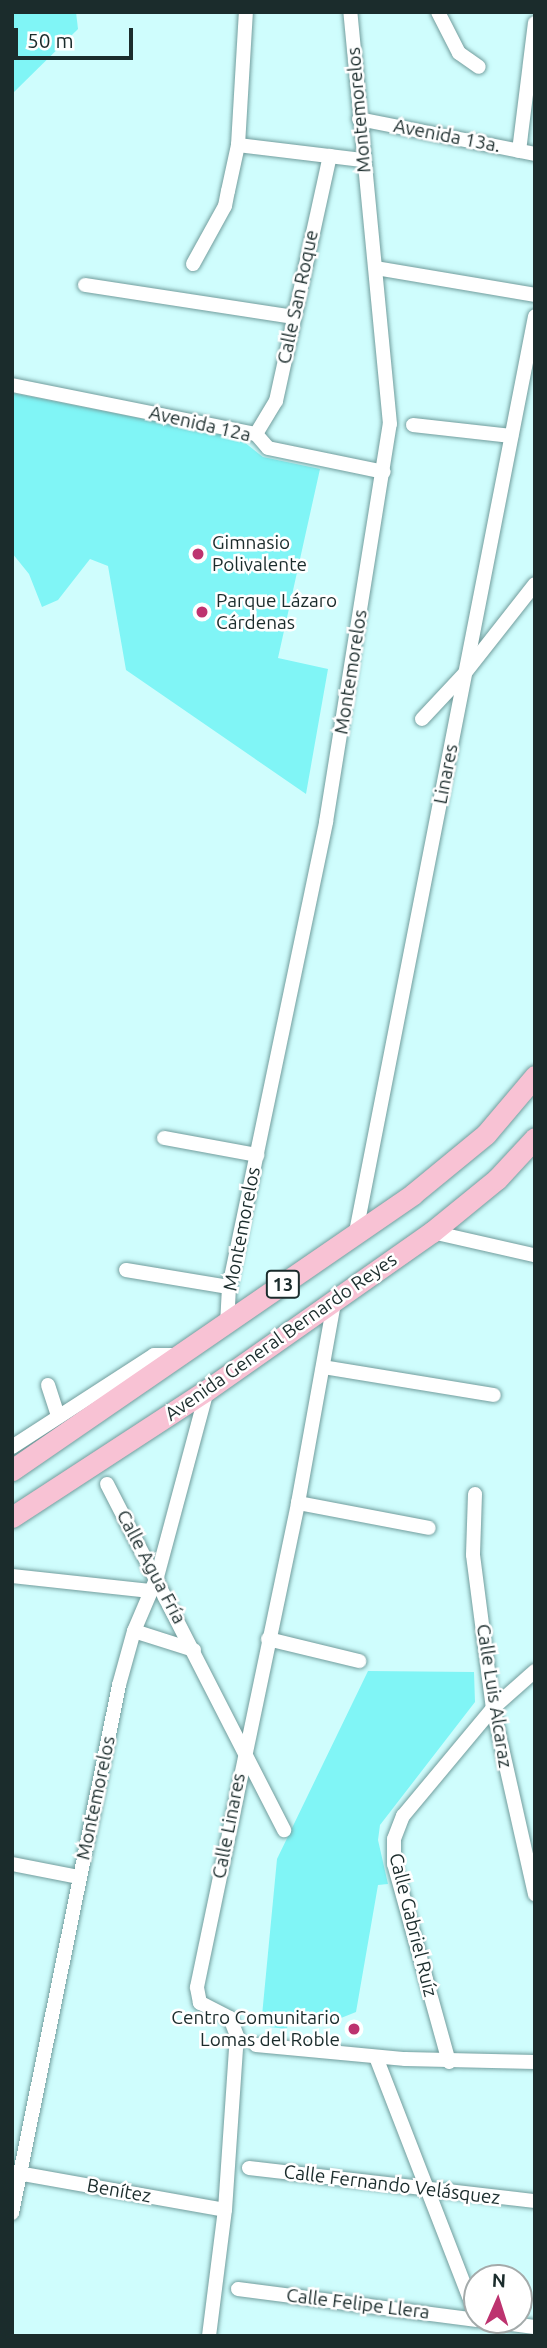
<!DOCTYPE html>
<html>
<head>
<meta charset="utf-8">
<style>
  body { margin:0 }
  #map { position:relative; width:547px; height:2348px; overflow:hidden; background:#cffdfd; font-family:Ubuntu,sans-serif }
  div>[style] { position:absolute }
  .green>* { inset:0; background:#80f5f6 }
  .roads { filter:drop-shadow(0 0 2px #729d9d) drop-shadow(0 0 2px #729d9d) }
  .street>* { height:14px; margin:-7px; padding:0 7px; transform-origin:7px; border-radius:7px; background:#fff }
  .primary>* { height:21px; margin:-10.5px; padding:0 10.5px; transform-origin:10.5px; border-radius:10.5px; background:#f8c2d4 }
  .dots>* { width:19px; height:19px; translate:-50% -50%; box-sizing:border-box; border:4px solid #fff; border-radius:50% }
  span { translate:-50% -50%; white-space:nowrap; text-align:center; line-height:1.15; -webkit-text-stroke:5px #fff; paint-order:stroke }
  .shield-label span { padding:2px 5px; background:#fff; border:2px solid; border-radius:5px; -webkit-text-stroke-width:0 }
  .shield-label { font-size:18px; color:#1b2c2c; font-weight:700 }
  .street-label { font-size:19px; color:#1b2c2c }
  .poi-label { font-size:19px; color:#1b2c2c }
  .left { translate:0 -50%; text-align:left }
  .right { translate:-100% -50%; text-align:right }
  .frame { position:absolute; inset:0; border:14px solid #1b2c2c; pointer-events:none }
  .north { position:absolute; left:463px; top:2264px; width:70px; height:70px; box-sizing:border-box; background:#fff; border:2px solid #a4abab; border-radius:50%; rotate:3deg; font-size:19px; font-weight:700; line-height:28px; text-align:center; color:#1b2c2c }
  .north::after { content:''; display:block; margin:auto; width:24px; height:32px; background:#bd336f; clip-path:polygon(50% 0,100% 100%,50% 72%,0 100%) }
  .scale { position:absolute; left:14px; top:28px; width:119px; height:32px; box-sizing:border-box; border:4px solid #1b2c2c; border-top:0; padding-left:9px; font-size:21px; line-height:24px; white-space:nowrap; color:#1b2c2c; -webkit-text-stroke:5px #fff; paint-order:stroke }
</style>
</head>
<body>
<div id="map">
  <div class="green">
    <i style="clip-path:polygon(12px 12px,76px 12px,78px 29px,12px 94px)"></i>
    <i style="clip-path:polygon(12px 393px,239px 438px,263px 457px,320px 469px,278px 658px,328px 669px,306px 794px,126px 670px,108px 566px,90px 559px,58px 600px,42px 607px,29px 574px,12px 553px)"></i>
    <i style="clip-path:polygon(368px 1671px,474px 1672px,475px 1702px,380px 1825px,378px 1840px,388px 1884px,378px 1885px,356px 2012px,336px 2020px,289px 2015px,287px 2029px,261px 2026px,277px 1859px)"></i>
  </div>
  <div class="roads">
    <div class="street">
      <i style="left:438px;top:12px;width:46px;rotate:62.9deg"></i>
      <i style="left:459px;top:53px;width:24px;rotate:35deg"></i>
      <i style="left:359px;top:119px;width:179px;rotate:11.2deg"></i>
      <i style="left:238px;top:145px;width:125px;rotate:6.9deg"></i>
      <i style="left:519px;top:151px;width:129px;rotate:-82.9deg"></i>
      <i style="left:193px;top:264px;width:66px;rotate:-61.1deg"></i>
      <i style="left:225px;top:206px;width:15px;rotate:-79deg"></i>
      <i style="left:228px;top:191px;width:47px;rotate:-77.7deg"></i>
      <i style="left:238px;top:145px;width:133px;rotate:-86.6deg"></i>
      <i style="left:376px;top:268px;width:161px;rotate:9.6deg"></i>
      <i style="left:85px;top:285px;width:211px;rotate:8.7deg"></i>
      <i style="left:12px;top:385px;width:249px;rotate:11.4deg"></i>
      <i style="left:256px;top:434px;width:18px;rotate:49deg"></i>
      <i style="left:268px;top:448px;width:118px;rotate:11.7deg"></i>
      <i style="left:413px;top:425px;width:99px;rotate:6.4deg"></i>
      <i style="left:256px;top:434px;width:39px;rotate:-59deg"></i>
      <i style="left:276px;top:401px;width:251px;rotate:-77.6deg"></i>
      <i style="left:422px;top:719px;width:63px;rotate:-46.9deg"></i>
      <i style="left:465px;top:673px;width:113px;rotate:-51.8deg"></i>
      <i style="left:164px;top:1138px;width:95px;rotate:10.4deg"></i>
      <i style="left:356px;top:1232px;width:933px;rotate:-78.94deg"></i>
      <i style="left:432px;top:1232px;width:104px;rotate:12.8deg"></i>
      <i style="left:126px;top:1270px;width:104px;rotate:9.4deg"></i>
      <i style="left:227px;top:1325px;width:38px;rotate:-87deg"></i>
      <i style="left:229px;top:1287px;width:475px;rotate:-78.2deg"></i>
      <i style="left:326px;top:822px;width:403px;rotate:-80.9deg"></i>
      <i style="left:390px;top:424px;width:414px;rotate:-95.5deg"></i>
      <i style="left:323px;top:1367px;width:173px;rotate:9.3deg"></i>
      <i style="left:48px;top:1385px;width:33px;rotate:72deg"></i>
      <i style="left:12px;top:1447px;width:169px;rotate:-32.9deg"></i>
      <i style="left:154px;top:1355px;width:28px"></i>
      <i style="left:107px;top:1484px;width:389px;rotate:62.9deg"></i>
      <i style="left:475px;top:1494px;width:61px;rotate:91.9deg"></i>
      <i style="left:473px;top:1555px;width:154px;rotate:82.6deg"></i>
      <i style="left:493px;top:1708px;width:191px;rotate:77.3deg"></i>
      <i style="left:298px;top:1503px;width:133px;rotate:10.8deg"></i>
      <i style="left:12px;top:1576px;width:139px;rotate:6.2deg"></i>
      <i style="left:134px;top:1631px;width:63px;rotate:17.6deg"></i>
      <i style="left:268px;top:1639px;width:94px;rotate:13.6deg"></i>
      <i style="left:12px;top:1864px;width:68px;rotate:11deg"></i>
      <i style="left:256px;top:2045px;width:150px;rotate:5.4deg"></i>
      <i style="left:405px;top:2059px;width:130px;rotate:1.3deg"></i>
      <i style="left:376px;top:2057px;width:280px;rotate:68.8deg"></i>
      <i style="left:449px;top:2062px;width:205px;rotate:-105.5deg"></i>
      <i style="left:394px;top:1864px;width:25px;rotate:-90deg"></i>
      <i style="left:394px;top:1839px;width:25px;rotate:-69deg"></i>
      <i style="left:403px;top:1816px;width:141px;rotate:-50.2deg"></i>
      <i style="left:493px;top:1708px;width:56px;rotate:-41.4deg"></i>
      <i style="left:249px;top:2168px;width:288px;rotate:6.6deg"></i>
      <i style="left:12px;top:2172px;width:216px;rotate:10.1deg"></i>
      <i style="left:12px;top:2213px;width:539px;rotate:-78.54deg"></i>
      <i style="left:119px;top:1685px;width:56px;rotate:-74.5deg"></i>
      <i style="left:134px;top:1631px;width:59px;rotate:-66.9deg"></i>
      <i style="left:157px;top:1577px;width:194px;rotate:-75deg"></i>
      <i style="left:238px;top:2289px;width:241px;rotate:7.4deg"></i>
      <i style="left:481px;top:2320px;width:54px;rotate:7.4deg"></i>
      <i style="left:209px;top:2336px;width:127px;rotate:-82.8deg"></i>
      <i style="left:225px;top:2210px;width:174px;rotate:-86.1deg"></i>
      <i style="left:237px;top:2036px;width:19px;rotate:-111deg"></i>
      <i style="left:230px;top:2018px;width:34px;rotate:-153deg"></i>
      <i style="left:200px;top:2003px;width:16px;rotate:-101deg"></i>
      <i style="left:197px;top:1987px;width:494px;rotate:-78.2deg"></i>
      <i style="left:298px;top:1503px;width:204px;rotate:-79.8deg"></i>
    </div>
    <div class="primary">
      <i style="left:12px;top:1470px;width:487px;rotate:-34.5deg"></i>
      <i style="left:413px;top:1194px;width:94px;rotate:-39.4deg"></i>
      <i style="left:486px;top:1134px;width:76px;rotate:-49.8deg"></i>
      <i style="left:12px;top:1517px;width:233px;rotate:-33.1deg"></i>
      <i style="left:207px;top:1390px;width:275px;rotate:-35.1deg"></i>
      <i style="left:432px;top:1232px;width:84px;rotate:-39.2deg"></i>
      <i style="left:497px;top:1179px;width:56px;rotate:-47.2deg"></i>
    </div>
  </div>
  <div class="dots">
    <i style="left:198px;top:554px;background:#bd336f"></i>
    <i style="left:202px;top:612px;background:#bd336f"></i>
    <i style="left:354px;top:2029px;background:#bd336f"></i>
  </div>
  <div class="shield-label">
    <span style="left:283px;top:1284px">13</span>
  </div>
  <div class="street-label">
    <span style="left:359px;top:110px;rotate:-95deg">Montemorelos</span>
    <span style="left:447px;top:136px;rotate:11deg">Avenida 13a.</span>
    <span style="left:298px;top:297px;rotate:-78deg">Calle San Roque</span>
    <span style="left:200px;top:424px;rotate:13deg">Avenida 12a</span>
    <span style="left:351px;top:672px;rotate:-81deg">Montemorelos</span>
    <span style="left:446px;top:774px;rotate:-79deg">Linares</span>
    <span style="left:242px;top:1229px;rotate:-79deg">Montemorelos</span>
    <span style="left:281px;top:1337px;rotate:-35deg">Avenida General Bernardo Reyes</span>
    <span style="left:151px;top:1567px;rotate:62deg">Calle Agua Fría</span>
    <span style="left:494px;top:1696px;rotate:81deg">Calle Luis Alcaraz</span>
    <span style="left:96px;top:1798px;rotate:-78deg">Montemorelos</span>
    <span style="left:229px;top:1826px;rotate:-79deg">Calle Linares</span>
    <span style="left:413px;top:1925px;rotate:76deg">Calle Gabriel Ruíz</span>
    <span style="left:392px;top:2185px;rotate:7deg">Calle Fernando Velásquez</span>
    <span style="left:119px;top:2191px;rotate:10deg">Benítez</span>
    <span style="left:358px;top:2304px;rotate:7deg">Calle Felipe Llera</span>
  </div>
  <div class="poi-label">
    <span class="left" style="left:212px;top:554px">Gimnasio<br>Polivalente</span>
    <span class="left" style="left:216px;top:612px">Parque Lázaro<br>Cárdenas</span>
    <span class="right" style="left:340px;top:2029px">Centro Comunitario<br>Lomas del Roble</span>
  </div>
  <div class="frame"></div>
  <div class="north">N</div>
  <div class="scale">50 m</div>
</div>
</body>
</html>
